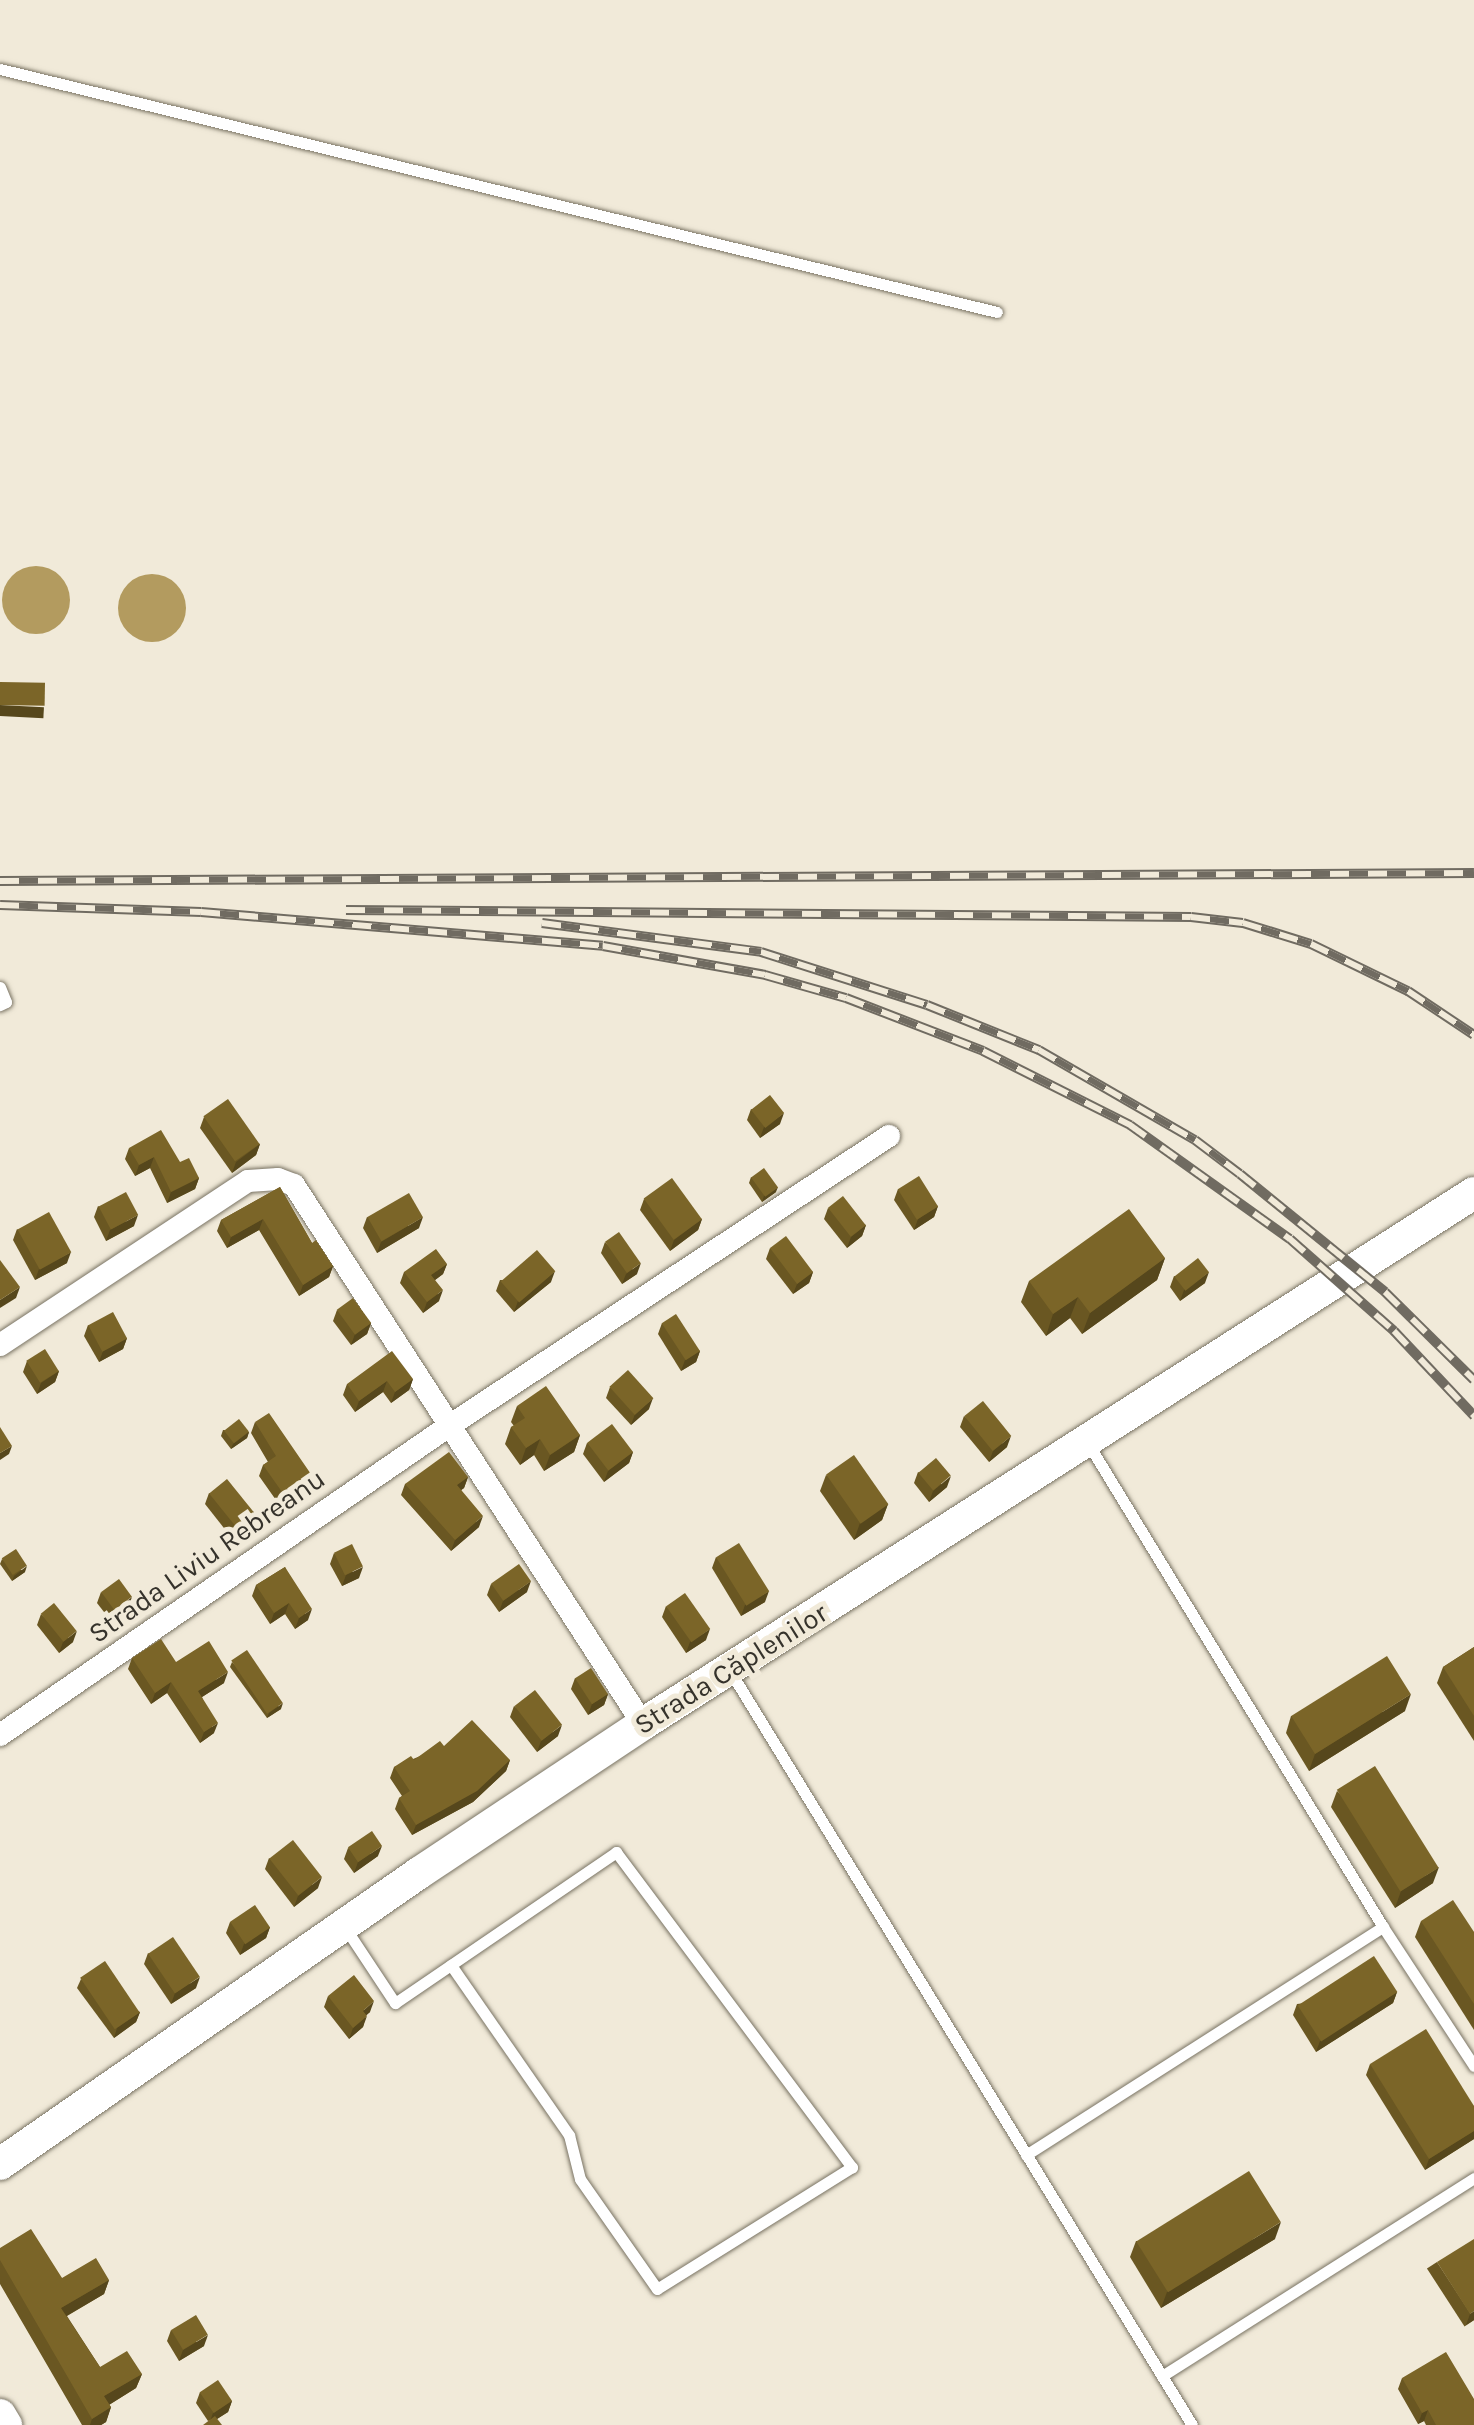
<!DOCTYPE html>
<html>
<head>
<meta charset="utf-8">
<style>
  body { margin:0 }
  #map { position:relative; width:1474px; height:2425px; overflow:hidden; background:#f1ead9; font-family:Karla,sans-serif }
  div>[style] { position:absolute }
  .water>* { inset:0; background:#b39b5f }
  .round { border-radius:50% }
  .roads { filter:drop-shadow(0 0 2px #797363) drop-shadow(0 0 2px #797363) }
  .lane>* { height:11px; margin:-5.5px; padding:0 5.5px; transform-origin:5.5px; border-radius:5.5px; background:#fff }
  .street>* { height:22px; margin:-11px; padding:0 11px; transform-origin:11px; border-radius:11px; background:#fff }
  .secondary>* { height:32px; margin:-16px; padding:0 16px; transform-origin:16px; border-radius:16px; background:#fff }
  .rail>* { height:10px; margin-top:-5px; transform-origin:0; background:repeating-linear-gradient(90deg,#f1ead9 0 19px,#706b61 0 38px); box-sizing:border-box; border-block:2px solid #706b61 }
  .wall>* { inset:0; background:#6a5722; transform-origin:0 0 }
  .shaded-wall>* { inset:0; background:#56471c; transform-origin:0 0 }
  .building>* { inset:0; background:#7b6528; transform-origin:0 0 }
  span { translate:-50% -50%; white-space:nowrap; text-align:center; line-height:1.15; -webkit-text-stroke:10px #f1ead9; paint-order:stroke }
  .street-label { font-size:28px; color:#35322b }
</style>
</head>
<body>
<div id="map">
  <div class="water">
    <i class="round" style="left:2px;top:566px;width:68px;height:68px"></i>
    <i class="round" style="left:118px;top:574px;width:68px;height:68px"></i>
  </div>
  <div class="roads">
    <div class="lane">
      <i style="left:0;top:69px;width:1026px;rotate:13.7deg"></i>
      <i style="left:0;top:987px;width:16px;rotate:68deg"></i>
      <i style="left:6px;top:1002px;width:7px;rotate:153deg"></i>
      <i style="left:1089px;top:1445px;width:565px;rotate:58.62deg"></i>
      <i style="left:1383px;top:1927px;width:166px;rotate:56.8deg"></i>
      <i style="left:730px;top:1671px;width:884px;rotate:58.5deg"></i>
      <i style="left:346px;top:1929px;width:89px;rotate:56.5deg"></i>
      <i style="left:395px;top:2003px;width:268px;rotate:-34.3deg"></i>
      <i style="left:616px;top:1852px;width:394px;rotate:53.2deg"></i>
      <i style="left:852px;top:2167px;width:230px;rotate:148deg"></i>
      <i style="left:657px;top:2289px;width:134px;rotate:-125deg"></i>
      <i style="left:580px;top:2179px;width:45px;rotate:-104deg"></i>
      <i style="left:569px;top:2135px;width:207px;rotate:-124.8deg"></i>
      <i style="left:1026px;top:2155px;width:424px;rotate:-32.6deg"></i>
      <i style="left:1162px;top:2376px;width:370px;rotate:-32.4deg"></i>
    </div>
    <div class="street">
      <i style="left:0;top:1345px;width:297px;rotate:-33.5deg"></i>
      <i style="left:248px;top:1181px;width:30px;rotate:-4deg"></i>
      <i style="left:278px;top:1179px;width:17px;rotate:21deg"></i>
      <i style="left:294px;top:1185px;width:642px;rotate:57.08deg"></i>
      <i style="left:0;top:1735px;width:545px;rotate:-34.54deg"></i>
      <i style="left:449px;top:1426px;width:527px;rotate:-33.39deg"></i>
    </div>
    <div class="secondary">
      <i style="left:0;top:2164px;width:510px;rotate:-34.78deg"></i>
      <i style="left:419px;top:1873px;width:269px;rotate:-33.6deg"></i>
      <i style="left:643px;top:1724px;width:986px;rotate:-32.58deg"></i>
      <i style="left:0;top:2415px;width:12px;rotate:59deg"></i>
    </div>
  </div>
  <div class="rail">
    <i style="left:0;top:881px;width:1474px;rotate:-0.31deg"></i>
    <i style="left:0;top:905px;width:201px;rotate:2deg"></i>
    <i style="left:201px;top:912px;width:403px;rotate:4.8deg"></i>
    <i style="left:603px;top:946px;width:165px;rotate:10.1deg"></i>
    <i style="left:765px;top:975px;width:84px;rotate:15.9deg"></i>
    <i style="left:846px;top:998px;width:147px;rotate:21.1deg"></i>
    <i style="left:983px;top:1051px;width:165px;rotate:26.7deg"></i>
    <i style="left:1130px;top:1125px;width:196px;rotate:35.5deg"></i>
    <i style="left:1290px;top:1239px;width:139px;rotate:41.5deg"></i>
    <i style="left:1394px;top:1331px;width:117px;rotate:46.7deg"></i>
    <i style="left:346px;top:910px;width:845px;rotate:0.47deg"></i>
    <i style="left:1191px;top:917px;width:52px;rotate:6.6deg"></i>
    <i style="left:1243px;top:923px;width:71px;rotate:17.2deg"></i>
    <i style="left:1311px;top:944px;width:108px;rotate:25.9deg"></i>
    <i style="left:1408px;top:991px;width:79px;rotate:33.7deg"></i>
    <i style="left:542px;top:923px;width:221px;rotate:7.5deg"></i>
    <i style="left:761px;top:952px;width:174px;rotate:17.7deg"></i>
    <i style="left:927px;top:1005px;width:121px;rotate:21.9deg"></i>
    <i style="left:1039px;top:1050px;width:180px;rotate:30deg"></i>
    <i style="left:1195px;top:1140px;width:56px;rotate:37.1deg"></i>
    <i style="left:1240px;top:1174px;width:187px;rotate:39.1deg"></i>
    <i style="left:1385px;top:1292px;width:125px;rotate:44.7deg"></i>
  </div>
  <div class="wall">
    <i style="clip-path:polygon(751px 1109px,780px 1124px,760px 1138px,747px 1120px)"></i>
    <i style="clip-path:polygon(204px 1117px,260px 1144px,256px 1155px,232px 1173px,200px 1128px)"></i>
    <i style="clip-path:polygon(129px 1148px,180px 1162px,199px 1178px,195px 1189px,167px 1203px,150px 1168px,135px 1176px,125px 1159px)"></i>
    <i style="clip-path:polygon(751px 1177px,776px 1192px,762px 1202px,749px 1183px)"></i>
    <i style="clip-path:polygon(280px 1187px,312px 1243px,333px 1266px,329px 1277px,299px 1296px,259px 1230px,227px 1248px,217px 1231px,221px 1220px)"></i>
    <i style="clip-path:polygon(898px 1189px,938px 1206px,934px 1217px,914px 1230px,894px 1200px)"></i>
    <i style="clip-path:polygon(644px 1199px,702px 1219px,698px 1230px,670px 1251px,640px 1210px)"></i>
    <i style="clip-path:polygon(98px 1206px,134px 1226px,106px 1241px,94px 1217px)"></i>
    <i style="clip-path:polygon(828px 1208px,866px 1225px,862px 1236px,847px 1248px,824px 1219px)"></i>
    <i style="clip-path:polygon(367px 1217px,419px 1228px,377px 1253px,363px 1228px)"></i>
    <i style="clip-path:polygon(17px 1229px,67px 1263px,35px 1280px,13px 1240px)"></i>
    <i style="clip-path:polygon(605px 1242px,637px 1274px,622px 1284px,601px 1253px)"></i>
    <i style="clip-path:polygon(770px 1248px,813px 1272px,809px 1283px,793px 1294px,766px 1259px)"></i>
    <i style="clip-path:polygon(1165px 1258px,1157px 1280px,1082px 1334px,1070px 1318px,1046px 1336px,1021px 1302px,1029px 1281px)"></i>
    <i style="clip-path:polygon(447px 1264px,443px 1274px,435px 1280px,439px 1301px,423px 1313px,400px 1283px,404px 1272px)"></i>
    <i style="clip-path:polygon(1174px 1276px,1205px 1283px,1180px 1301px,1170px 1287px)"></i>
    <i style="clip-path:polygon(500px 1280px,551px 1282px,514px 1312px,496px 1291px)"></i>
    <i style="clip-path:polygon(337px 1310px,371px 1323px,367px 1334px,351px 1345px,333px 1321px)"></i>
    <i style="clip-path:polygon(662px 1323px,700px 1351px,696px 1362px,681px 1371px,658px 1334px)"></i>
    <i style="clip-path:polygon(88px 1325px,127px 1338px,123px 1349px,99px 1362px,84px 1336px)"></i>
    <i style="clip-path:polygon(27px 1361px,59px 1371px,55px 1382px,37px 1394px,23px 1372px)"></i>
    <i style="clip-path:polygon(413px 1379px,409px 1390px,391px 1403px,383px 1392px,355px 1412px,343px 1395px,347px 1384px)"></i>
    <i style="clip-path:polygon(610px 1387px,649px 1409px,631px 1425px,606px 1398px)"></i>
    <i style="clip-path:polygon(517px 1406px,580px 1435px,574px 1452px,544px 1471px,534px 1455px,520px 1465px,505px 1444px,511px 1427px,514px 1426px,511px 1422px)"></i>
    <i style="clip-path:polygon(964px 1416px,1007px 1447px,989px 1462px,960px 1427px)"></i>
    <i style="clip-path:polygon(255px 1422px,315px 1480px,311px 1491px,283px 1510px,259px 1476px,263px 1465px,268px 1462px,251px 1433px)"></i>
    <i style="clip-path:polygon(223px 1430px,249px 1432px,247px 1438px,231px 1449px,221px 1436px)"></i>
    <i style="clip-path:polygon(587px 1443px,633px 1452px,629px 1463px,604px 1482px,583px 1454px)"></i>
    <i style="clip-path:polygon(918px 1472px,947px 1487px,929px 1502px,914px 1483px)"></i>
    <i style="clip-path:polygon(826px 1475px,888px 1504px,882px 1520px,854px 1540px,820px 1491px)"></i>
    <i style="clip-path:polygon(468px 1477px,464px 1488px,461px 1490px,479px 1527px,451px 1551px,401px 1495px,405px 1484px)"></i>
    <i style="clip-path:polygon(209px 1493px,254px 1512px,250px 1523px,231px 1537px,205px 1504px)"></i>
    <i style="clip-path:polygon(334px 1553px,359px 1578px,342px 1586px,330px 1564px)"></i>
    <i style="clip-path:polygon(716px 1557px,765px 1602px,741px 1616px,712px 1568px)"></i>
    <i style="clip-path:polygon(2px 1559px,25px 1572px,12px 1581px,0 1564px)"></i>
    <i style="clip-path:polygon(285px 1567px,308px 1620px,295px 1629px,285px 1614px,270px 1624px,252px 1596px,256px 1585px)"></i>
    <i style="clip-path:polygon(491px 1584px,527px 1592px,499px 1612px,487px 1595px)"></i>
    <i style="clip-path:polygon(101px 1592px,128px 1608px,111px 1621px,97px 1603px)"></i>
    <i style="clip-path:polygon(666px 1606px,706px 1640px,686px 1653px,662px 1617px)"></i>
    <i style="clip-path:polygon(41px 1614px,73px 1642px,59px 1653px,37px 1625px)"></i>
    <i style="clip-path:polygon(1474px 1647px,1474px 1741px,1437px 1683px,1443px 1667px)"></i>
    <i style="clip-path:polygon(132px 1658px,176px 1662px,224px 1683px,202px 1697px,214px 1733px,200px 1743px,167px 1693px,151px 1704px,128px 1669px)"></i>
    <i style="clip-path:polygon(232px 1662px,281px 1709px,267px 1718px,230px 1667px)"></i>
    <i style="clip-path:polygon(575px 1678px,608px 1694px,604px 1705px,588px 1715px,571px 1689px)"></i>
    <i style="clip-path:polygon(514px 1706px,558px 1736px,537px 1752px,510px 1717px)"></i>
    <i style="clip-path:polygon(1405px 1711px,1309px 1771px,1286px 1733px,1291px 1716px)"></i>
    <i style="clip-path:polygon(444px 1746px,510px 1760px,506px 1771px,473px 1802px,412px 1835px,395px 1809px,399px 1798px,402px 1796px,390px 1778px,394px 1767px)"></i>
    <i style="clip-path:polygon(1337px 1791px,1433px 1883px,1395px 1908px,1331px 1807px)"></i>
    <i style="clip-path:polygon(348px 1848px,378px 1856px,354px 1873px,344px 1859px)"></i>
    <i style="clip-path:polygon(269px 1858px,318px 1888px,294px 1907px,265px 1869px)"></i>
    <i style="clip-path:polygon(1421px 1921px,1474px 1932px,1474px 2030px,1415px 1937px)"></i>
    <i style="clip-path:polygon(230px 1922px,270px 1927px,266px 1938px,240px 1955px,226px 1933px)"></i>
    <i style="clip-path:polygon(148px 1953px,196px 1988px,171px 2004px,144px 1964px)"></i>
    <i style="clip-path:polygon(81px 1979px,140px 2012px,136px 2022px,114px 2038px,77px 1988px)"></i>
    <i style="clip-path:polygon(1397px 1992px,1393px 2003px,1316px 2052px,1293px 2015px,1297px 2004px)"></i>
    <i style="clip-path:polygon(328px 1996px,370px 2012px,366px 2015px,363px 2027px,349px 2039px,324px 2007px)"></i>
    <i style="clip-path:polygon(1370px 2064px,1474px 2106px,1474px 2139px,1425px 2170px,1366px 2075px)"></i>
    <i style="clip-path:polygon(1275px 2239px,1161px 2308px,1130px 2257px,1136px 2241px)"></i>
    <i style="clip-path:polygon(0 2248px,62px 2278px,109px 2280px,104px 2294px,67px 2316px,100px 2367px,142px 2374px,136px 2388px,109px 2405px,111px 2407px,106px 2422px,101px 2425px,82px 2425px,0 2284px)"></i>
    <i style="left:1437px;top:2262px;width:69px;height:12px;rotate:57deg"></i>
    <i style="clip-path:polygon(171px 2330px,204px 2346px,179px 2361px,167px 2341px)"></i>
    <i style="clip-path:polygon(1402px 2378px,1473px 2399px,1474px 2425px,1426px 2425px,1424px 2421px,1418px 2424px,1398px 2389px)"></i>
    <i style="clip-path:polygon(200px 2392px,232px 2401px,228px 2412px,217px 2419px,208px 2421px,196px 2403px)"></i>
  </div>
  <div class="shaded-wall">
    <i style="left:0;top:705px;width:44px;height:11px;rotate:3deg"></i>
    <i style="clip-path:polygon(784px 1113px,780px 1124px,760px 1138px,764px 1127px)"></i>
    <i style="clip-path:polygon(260px 1144px,256px 1155px,232px 1173px,236px 1162px)"></i>
    <i style="clip-path:polygon(154px 1157px,150px 1168px,135px 1176px,139px 1165px)"></i>
    <i style="clip-path:polygon(199px 1178px,195px 1189px,167px 1203px,171px 1192px)"></i>
    <i style="clip-path:polygon(778px 1187px,776px 1192px,762px 1202px,764px 1196px)"></i>
    <i style="clip-path:polygon(938px 1206px,934px 1217px,914px 1230px,918px 1219px)"></i>
    <i style="clip-path:polygon(138px 1215px,134px 1226px,106px 1241px,110px 1230px)"></i>
    <i style="clip-path:polygon(423px 1217px,419px 1228px,377px 1253px,381px 1242px)"></i>
    <i style="clip-path:polygon(263px 1219px,259px 1230px,227px 1248px,231px 1237px)"></i>
    <i style="clip-path:polygon(702px 1219px,698px 1230px,670px 1251px,674px 1240px)"></i>
    <i style="clip-path:polygon(866px 1225px,862px 1236px,847px 1248px,851px 1237px)"></i>
    <i style="clip-path:polygon(71px 1252px,67px 1263px,35px 1280px,39px 1269px)"></i>
    <i style="clip-path:polygon(1165px 1258px,1157px 1280px,1082px 1334px,1090px 1313px)"></i>
    <i style="clip-path:polygon(641px 1263px,637px 1274px,622px 1284px,626px 1274px)"></i>
    <i style="clip-path:polygon(447px 1264px,443px 1274px,427px 1286px,431px 1275px)"></i>
    <i style="clip-path:polygon(333px 1266px,329px 1277px,299px 1296px,303px 1285px)"></i>
    <i style="clip-path:polygon(555px 1271px,551px 1282px,514px 1312px,518px 1301px)"></i>
    <i style="clip-path:polygon(813px 1272px,809px 1283px,793px 1294px,797px 1284px)"></i>
    <i style="clip-path:polygon(1209px 1272px,1205px 1283px,1180px 1301px,1184px 1290px)"></i>
    <i style="clip-path:polygon(20px 1287px,16px 1298px,0 1308px,0 1300px)"></i>
    <i style="clip-path:polygon(443px 1290px,439px 1301px,423px 1313px,427px 1302px)"></i>
    <i style="clip-path:polygon(1078px 1297px,1070px 1318px,1046px 1336px,1053px 1314px)"></i>
    <i style="clip-path:polygon(371px 1323px,367px 1334px,351px 1345px,355px 1334px)"></i>
    <i style="clip-path:polygon(127px 1338px,123px 1349px,99px 1362px,103px 1351px)"></i>
    <i style="clip-path:polygon(700px 1351px,696px 1362px,681px 1371px,685px 1360px)"></i>
    <i style="clip-path:polygon(59px 1371px,55px 1382px,37px 1394px,41px 1383px)"></i>
    <i style="clip-path:polygon(413px 1379px,409px 1390px,391px 1403px,395px 1392px)"></i>
    <i style="clip-path:polygon(387px 1381px,383px 1392px,355px 1412px,359px 1401px)"></i>
    <i style="clip-path:polygon(653px 1398px,649px 1409px,631px 1425px,635px 1414px)"></i>
    <i style="clip-path:polygon(249px 1432px,247px 1438px,231px 1449px,233px 1444px)"></i>
    <i style="clip-path:polygon(580px 1435px,574px 1452px,544px 1471px,550px 1455px)"></i>
    <i style="clip-path:polygon(1011px 1436px,1007px 1447px,989px 1462px,993px 1451px)"></i>
    <i style="clip-path:polygon(540px 1439px,534px 1455px,520px 1465px,526px 1448px)"></i>
    <i style="clip-path:polygon(12px 1446px,9px 1454px,0 1460px,0 1453px)"></i>
    <i style="clip-path:polygon(633px 1452px,629px 1463px,604px 1482px,608px 1471px)"></i>
    <i style="clip-path:polygon(951px 1476px,947px 1487px,929px 1502px,933px 1491px)"></i>
    <i style="clip-path:polygon(468px 1477px,464px 1488px,453px 1496px,457px 1485px)"></i>
    <i style="clip-path:polygon(315px 1480px,311px 1491px,283px 1510px,287px 1499px)"></i>
    <i style="clip-path:polygon(888px 1504px,882px 1520px,854px 1540px,860px 1523px)"></i>
    <i style="clip-path:polygon(254px 1512px,250px 1523px,231px 1537px,235px 1526px)"></i>
    <i style="clip-path:polygon(483px 1516px,479px 1527px,451px 1551px,455px 1540px)"></i>
    <i style="clip-path:polygon(27px 1566px,25px 1572px,12px 1581px,14px 1576px)"></i>
    <i style="clip-path:polygon(363px 1567px,359px 1578px,342px 1586px,346px 1575px)"></i>
    <i style="clip-path:polygon(531px 1581px,527px 1592px,499px 1612px,503px 1601px)"></i>
    <i style="clip-path:polygon(769px 1591px,765px 1602px,741px 1616px,745px 1605px)"></i>
    <i style="clip-path:polygon(132px 1597px,128px 1608px,111px 1621px,115px 1610px)"></i>
    <i style="clip-path:polygon(289px 1603px,285px 1614px,270px 1624px,274px 1613px)"></i>
    <i style="clip-path:polygon(312px 1609px,308px 1620px,295px 1629px,299px 1618px)"></i>
    <i style="clip-path:polygon(710px 1629px,706px 1640px,686px 1653px,690px 1642px)"></i>
    <i style="clip-path:polygon(77px 1631px,73px 1642px,59px 1653px,63px 1642px)"></i>
    <i style="clip-path:polygon(228px 1672px,224px 1683px,194px 1702px,198px 1691px)"></i>
    <i style="clip-path:polygon(171px 1682px,167px 1693px,151px 1704px,155px 1693px)"></i>
    <i style="clip-path:polygon(608px 1694px,604px 1705px,588px 1715px,592px 1704px)"></i>
    <i style="clip-path:polygon(1411px 1694px,1405px 1711px,1309px 1771px,1315px 1754px)"></i>
    <i style="clip-path:polygon(283px 1703px,281px 1709px,267px 1718px,269px 1713px)"></i>
    <i style="clip-path:polygon(218px 1723px,214px 1733px,200px 1743px,204px 1732px)"></i>
    <i style="clip-path:polygon(562px 1725px,558px 1736px,537px 1752px,541px 1741px)"></i>
    <i style="clip-path:polygon(510px 1760px,506px 1771px,473px 1802px,412px 1835px,416px 1825px)"></i>
    <i style="clip-path:polygon(382px 1846px,378px 1856px,354px 1873px,358px 1862px)"></i>
    <i style="clip-path:polygon(1439px 1867px,1433px 1883px,1395px 1908px,1401px 1891px)"></i>
    <i style="clip-path:polygon(322px 1877px,318px 1888px,294px 1907px,298px 1896px)"></i>
    <i style="clip-path:polygon(270px 1927px,266px 1938px,240px 1955px,244px 1944px)"></i>
    <i style="clip-path:polygon(200px 1977px,196px 1988px,171px 2004px,175px 1993px)"></i>
    <i style="clip-path:polygon(1397px 1992px,1393px 2003px,1316px 2052px,1320px 2041px)"></i>
    <i style="clip-path:polygon(374px 2001px,370px 2012px,359px 2022px,363px 2011px)"></i>
    <i style="clip-path:polygon(140px 2012px,136px 2022px,114px 2038px,117px 2028px)"></i>
    <i style="clip-path:polygon(367px 2016px,363px 2027px,349px 2039px,353px 2028px)"></i>
    <i style="clip-path:polygon(1474px 2131px,1474px 2139px,1425px 2170px,1429px 2159px)"></i>
    <i style="clip-path:polygon(1281px 2222px,1275px 2239px,1161px 2308px,1167px 2292px)"></i>
    <i style="clip-path:polygon(109px 2280px,104px 2294px,56px 2322px,61px 2308px)"></i>
    <i style="clip-path:polygon(1474px 2311px,1474px 2320px,1466px 2325px,1470px 2314px)"></i>
    <i style="clip-path:polygon(208px 2335px,204px 2346px,179px 2361px,183px 2350px)"></i>
    <i style="clip-path:polygon(142px 2374px,136px 2388px,99px 2411px,104px 2396px)"></i>
    <i style="clip-path:polygon(232px 2401px,228px 2412px,209px 2424px,213px 2413px)"></i>
    <i style="clip-path:polygon(111px 2407px,106px 2422px,101px 2425px,90px 2425px,92px 2419px)"></i>
    <i style="clip-path:polygon(1428px 2410px,1424px 2421px,1418px 2424px,1422px 2413px)"></i>
  </div>
  <div class="building">
    <i style="left:0;top:682px;width:45px;height:23px;rotate:1deg"></i>
    <i style="left:770px;top:1095px;width:23px;height:24px;rotate:52deg"></i>
    <i style="left:228px;top:1099px;width:55px;height:30px;rotate:55deg"></i>
    <i style="clip-path:polygon(161px 1130px,180px 1162px,189px 1158px,199px 1178px,171px 1192px,154px 1157px,139px 1165px,129px 1148px)"></i>
    <i style="left:764px;top:1168px;width:24px;height:16px;rotate:54deg"></i>
    <i style="left:919px;top:1176px;width:36px;height:25px;rotate:58deg"></i>
    <i style="left:672px;top:1178px;width:51px;height:35px;rotate:54deg"></i>
    <i style="clip-path:polygon(280px 1187px,312px 1243px,316px 1240px,333px 1266px,303px 1285px,263px 1219px,231px 1237px,221px 1220px)"></i>
    <i style="left:126px;top:1192px;width:26px;height:31px;rotate:62deg"></i>
    <i style="left:409px;top:1193px;width:28px;height:48px;rotate:60deg"></i>
    <i style="left:843px;top:1196px;width:37px;height:19px;rotate:52deg"></i>
    <i style="clip-path:polygon(1129px 1209px,1165px 1258px,1090px 1313px,1078px 1297px,1053px 1314px,1029px 1281px)"></i>
    <i style="left:49px;top:1212px;width:46px;height:36px;rotate:61deg"></i>
    <i style="left:619px;top:1232px;width:38px;height:17px;rotate:55deg"></i>
    <i style="left:786px;top:1236px;width:45px;height:20px;rotate:53deg"></i>
    <i style="clip-path:polygon(436px 1249px,447px 1264px,431px 1275px,443px 1290px,427px 1302px,404px 1272px)"></i>
    <i style="left:537px;top:1250px;width:28px;height:48px;rotate:49deg"></i>
    <i style="left:1198px;top:1258px;width:18px;height:30px;rotate:52deg"></i>
    <i style="clip-path:polygon(0 1260px,20px 1287px,0 1300px)"></i>
    <i style="left:353px;top:1298px;width:31px;height:20px;rotate:54deg"></i>
    <i style="left:113px;top:1312px;width:30px;height:28px;rotate:62deg"></i>
    <i style="left:676px;top:1314px;width:44px;height:17px;rotate:57deg"></i>
    <i style="left:45px;top:1349px;width:26px;height:22px;rotate:58deg"></i>
    <i style="clip-path:polygon(392px 1351px,413px 1379px,395px 1392px,387px 1381px,359px 1401px,347px 1384px)"></i>
    <i style="left:628px;top:1370px;width:38px;height:25px;rotate:48deg"></i>
    <i style="clip-path:polygon(546px 1386px,580px 1435px,550px 1455px,540px 1439px,526px 1448px,511px 1427px,525px 1418px,517px 1406px)"></i>
    <i style="left:983px;top:1401px;width:45px;height:24px;rotate:51deg"></i>
    <i style="clip-path:polygon(269px 1413px,315px 1480px,287px 1499px,263px 1465px,276px 1456px,255px 1422px)"></i>
    <i style="left:239px;top:1419px;width:16px;height:19px;rotate:52deg"></i>
    <i style="left:612px;top:1424px;width:35px;height:31px;rotate:53deg"></i>
    <i style="clip-path:polygon(0 1427px,12px 1446px,0 1453px)"></i>
    <i style="clip-path:polygon(449px 1452px,468px 1477px,457px 1485px,483px 1516px,455px 1540px,405px 1484px)"></i>
    <i style="left:854px;top:1455px;width:60px;height:34px;rotate:55deg"></i>
    <i style="left:936px;top:1458px;width:23px;height:23px;rotate:50deg"></i>
    <i style="left:227px;top:1479px;width:43px;height:23px;rotate:51deg"></i>
    <i style="left:739px;top:1543px;width:57px;height:27px;rotate:58deg"></i>
    <i style="left:352px;top:1544px;width:25px;height:20px;rotate:64deg"></i>
    <i style="left:16px;top:1549px;width:20px;height:17px;rotate:57deg"></i>
    <i style="left:519px;top:1564px;width:21px;height:34px;rotate:55deg"></i>
    <i style="clip-path:polygon(285px 1567px,312px 1609px,299px 1618px,289px 1603px,274px 1613px,256px 1585px)"></i>
    <i style="left:119px;top:1579px;width:22px;height:22px;rotate:54deg"></i>
    <i style="left:685px;top:1593px;width:44px;height:23px;rotate:55deg"></i>
    <i style="left:54px;top:1603px;width:36px;height:17px;rotate:51deg"></i>
    <i style="clip-path:polygon(161px 1639px,176px 1662px,209px 1641px,228px 1672px,198px 1691px,218px 1723px,204px 1732px,171px 1682px,155px 1693px,132px 1658px)"></i>
    <i style="clip-path:polygon(1474px 1647px,1474px 1716px,1443px 1667px)"></i>
    <i style="left:247px;top:1650px;width:64px;height:19px;rotate:56deg"></i>
    <i style="left:1387px;top:1656px;width:45px;height:113px;rotate:58deg"></i>
    <i style="left:591px;top:1668px;width:31px;height:19px;rotate:57deg"></i>
    <i style="left:535px;top:1690px;width:44px;height:26px;rotate:52deg"></i>
    <i style="clip-path:polygon(472px 1720px,510px 1760px,477px 1791px,416px 1825px,399px 1798px,410px 1791px,394px 1767px,411px 1756px,414px 1760px,440px 1741px,444px 1746px)"></i>
    <i style="left:1375px;top:1766px;width:120px;height:45px;rotate:58deg"></i>
    <i style="left:372px;top:1831px;width:18px;height:29px;rotate:56deg"></i>
    <i style="left:293px;top:1840px;width:47px;height:30px;rotate:52deg"></i>
    <i style="clip-path:polygon(1453px 1900px,1474px 1932px,1474px 2004px,1421px 1921px)"></i>
    <i style="left:255px;top:1905px;width:27px;height:30px;rotate:56deg"></i>
    <i style="left:173px;top:1937px;width:48px;height:30px;rotate:56deg"></i>
    <i style="left:1374px;top:1956px;width:43px;height:91px;rotate:57deg"></i>
    <i style="left:105px;top:1961px;width:62px;height:30px;rotate:56deg"></i>
    <i style="clip-path:polygon(354px 1975px,374px 2001px,363px 2011px,367px 2016px,353px 2028px,328px 1996px)"></i>
    <i style="clip-path:polygon(1426px 2029px,1474px 2106px,1474px 2131px,1429px 2159px,1370px 2064px)"></i>
    <i style="left:1249px;top:2171px;width:60px;height:133px;rotate:58deg"></i>
    <i style="clip-path:polygon(31px 2229px,62px 2278px,96px 2258px,109px 2280px,61px 2308px,100px 2367px,127px 2351px,142px 2374px,104px 2396px,111px 2407px,92px 2419px,0 2260px,0 2248px)"></i>
    <i style="clip-path:polygon(1474px 2239px,1474px 2311px,1470px 2314px,1437px 2262px)"></i>
    <i style="left:196px;top:2315px;width:23px;height:29px;rotate:59deg"></i>
    <i style="clip-path:polygon(1446px 2352px,1474px 2399px,1474px 2425px,1436px 2425px,1428px 2410px,1422px 2413px,1402px 2378px)"></i>
    <i style="left:218px;top:2380px;width:25px;height:22px;rotate:56deg"></i>
    <i style="clip-path:polygon(215px 2416px,222px 2425px,203px 2425px)"></i>
  </div>
  <div class="street-label">
    <span style="left:207px;top:1556px;rotate:-35deg">Strada Liviu Rebreanu</span>
    <span style="left:731px;top:1669px;rotate:-32deg">Strada Căplenilor</span>
  </div>
</div>
</body>
</html>
